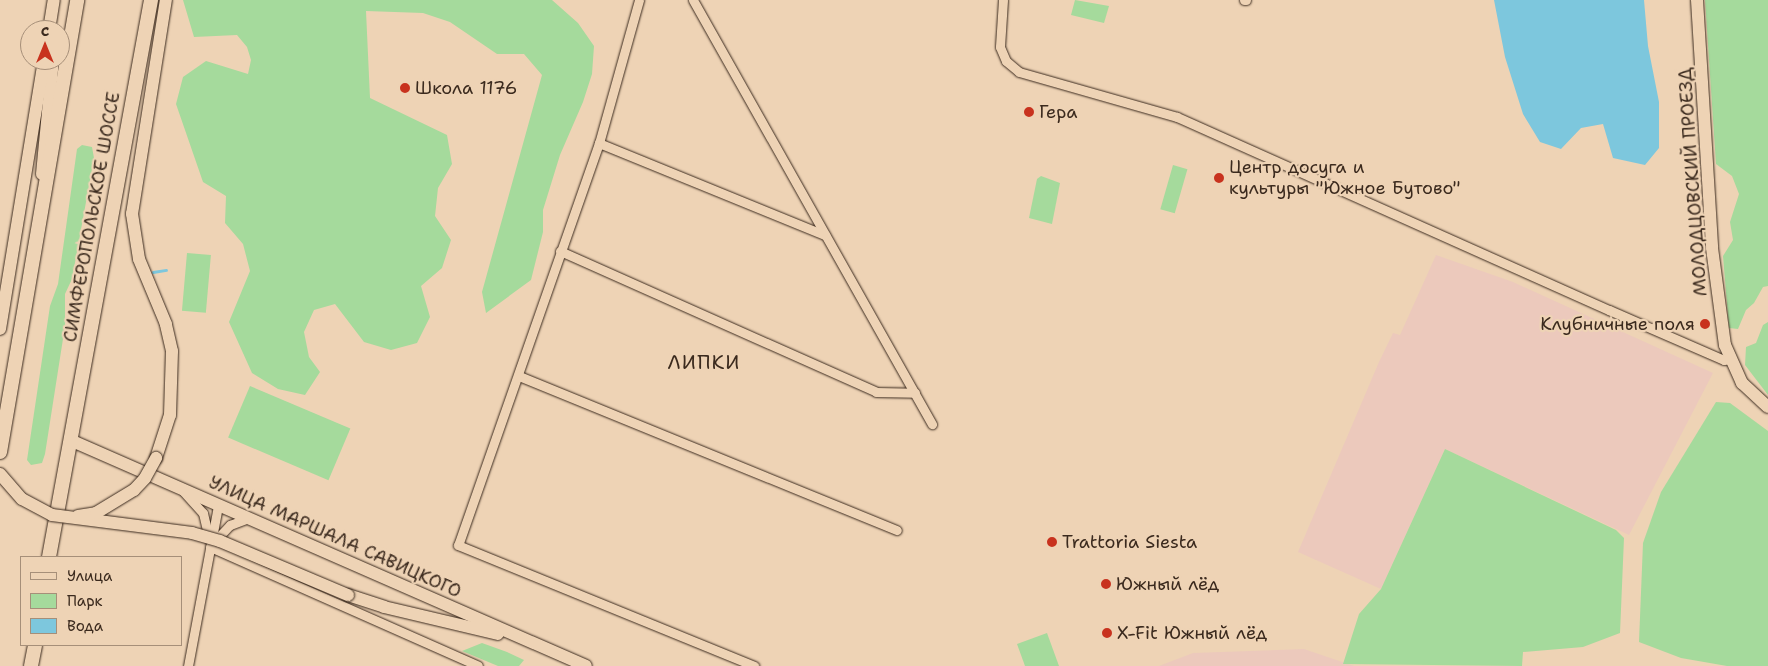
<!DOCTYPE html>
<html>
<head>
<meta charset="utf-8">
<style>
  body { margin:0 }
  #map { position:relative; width:1768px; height:666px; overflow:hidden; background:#eed3b5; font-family:"Shantell Sans",sans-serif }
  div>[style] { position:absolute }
  .built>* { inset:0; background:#ecc9bc }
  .green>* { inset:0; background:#a5da9c; transform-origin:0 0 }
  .water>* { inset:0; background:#7dc7dd }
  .stream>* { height:2.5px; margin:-1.25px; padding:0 1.25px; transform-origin:1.25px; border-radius:1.25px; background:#7dc7dd }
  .roads { filter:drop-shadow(0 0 1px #3b2a1e) drop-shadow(0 0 1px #3b2a1e) }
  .street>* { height:9px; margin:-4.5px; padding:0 4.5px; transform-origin:4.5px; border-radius:4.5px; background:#eed3b5 }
  .secondary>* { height:12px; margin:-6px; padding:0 6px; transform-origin:6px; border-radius:6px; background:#eed3b5 }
  .primary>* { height:14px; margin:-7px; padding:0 7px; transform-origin:7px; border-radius:7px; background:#eed3b5 }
  .bridges { filter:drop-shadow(0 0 1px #3b2a1e) drop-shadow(0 0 1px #3b2a1e) }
  .secondary-bridge>* { height:12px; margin:-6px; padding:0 6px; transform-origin:6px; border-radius:6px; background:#eed3b5 }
  .dots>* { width:14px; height:14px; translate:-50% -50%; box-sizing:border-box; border:2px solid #eed3b5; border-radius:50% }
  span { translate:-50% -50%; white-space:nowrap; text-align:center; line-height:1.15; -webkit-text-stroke:4.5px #eed3b5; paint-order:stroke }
  .poi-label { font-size:18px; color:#3b2a1e }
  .left { translate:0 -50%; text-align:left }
  .right { translate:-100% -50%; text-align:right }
  .street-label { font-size:18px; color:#3b2a1e }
  .quarter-label { font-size:20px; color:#3b2a1e; letter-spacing:1px }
  .legend { position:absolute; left:20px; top:556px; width:162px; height:90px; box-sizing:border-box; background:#eed3b5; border:1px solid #a68f79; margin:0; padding:6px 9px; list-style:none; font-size:15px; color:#3b2a1e }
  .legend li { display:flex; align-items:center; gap:10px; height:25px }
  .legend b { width:25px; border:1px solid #a68f79 }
  .north { position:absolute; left:20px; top:20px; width:50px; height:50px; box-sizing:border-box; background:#eed3b5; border:1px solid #a68f79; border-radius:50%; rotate:0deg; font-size:14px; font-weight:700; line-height:20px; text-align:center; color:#3b2a1e }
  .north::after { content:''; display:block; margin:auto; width:18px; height:22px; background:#c8321e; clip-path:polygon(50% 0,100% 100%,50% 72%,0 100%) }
</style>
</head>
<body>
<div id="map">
  <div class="built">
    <i style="clip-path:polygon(1436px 255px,1513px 282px,1713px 373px,1629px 535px,1445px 449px,1381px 589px,1298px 552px,1379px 362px,1393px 333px,1400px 335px)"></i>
    <i style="clip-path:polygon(1304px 649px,1354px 666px,1159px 666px,1193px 653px)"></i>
  </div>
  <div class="green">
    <i style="clip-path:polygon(183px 0,552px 0,578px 23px,594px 46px,592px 74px,583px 102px,560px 155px,543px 210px,543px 232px,531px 280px,486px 313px,482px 292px,542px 75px,524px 54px,497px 54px,450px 22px,423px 13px,366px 11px,370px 98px,447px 135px,452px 164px,438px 188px,435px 216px,451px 240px,442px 268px,421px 286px,430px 317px,417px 343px,391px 350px,364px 342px,335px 304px,314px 310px,304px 332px,309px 357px,320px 372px,305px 395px,278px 389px,252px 373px,229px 322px,250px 271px,243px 244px,225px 223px,226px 196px,203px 182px,176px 104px,183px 77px,206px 61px,248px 74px,251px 60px,247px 47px,237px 35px,194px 37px)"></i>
    <i style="clip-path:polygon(1075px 0,1109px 6px,1104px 23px,1071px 15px)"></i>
    <i style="clip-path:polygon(1705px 0,1768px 0,1768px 286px,1763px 287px,1754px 303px,1746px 310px,1738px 329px,1729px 328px,1723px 256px,1733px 240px,1730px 222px,1739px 194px,1732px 176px,1716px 164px)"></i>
    <i style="clip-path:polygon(82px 145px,92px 147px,94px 158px,72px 279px,65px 294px,65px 326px,45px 454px,42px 463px,31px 465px,27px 460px,50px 306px,58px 284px,77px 149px)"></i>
    <i style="left:1173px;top:165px;width:15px;height:46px;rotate:16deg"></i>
    <i style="clip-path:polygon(1041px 176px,1060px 183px,1052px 224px,1029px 218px,1037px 179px)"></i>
    <i style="left:187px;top:253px;width:24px;height:58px;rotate:5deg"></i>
    <i style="clip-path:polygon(1768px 322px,1768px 395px,1745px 365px,1746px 347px,1756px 343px,1763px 325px)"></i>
    <i style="left:250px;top:386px;width:109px;height:56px;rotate:23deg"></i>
    <i style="clip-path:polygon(1716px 402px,1730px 403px,1768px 431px,1768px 666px,1727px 666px,1681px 658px,1639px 642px,1643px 543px,1661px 492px)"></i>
    <i style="clip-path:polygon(1445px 449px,1616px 530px,1624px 538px,1620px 633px,1583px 647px,1523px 652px,1522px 666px,1343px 664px,1359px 614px,1381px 589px)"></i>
    <i style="clip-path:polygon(1047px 633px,1059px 666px,1025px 666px,1017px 644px)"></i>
    <i style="clip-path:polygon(482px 643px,507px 652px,524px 660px,519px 666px,498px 666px,462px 651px)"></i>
  </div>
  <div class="water">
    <i style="clip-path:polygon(1494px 0,1644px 0,1648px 46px,1659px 102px,1659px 148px,1645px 165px,1613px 158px,1603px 124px,1581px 128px,1561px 149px,1540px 142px,1523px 114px,1505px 57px)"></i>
  </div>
  <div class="stream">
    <i style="left:153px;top:272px;width:13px;rotate:-9deg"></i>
  </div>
  <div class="roads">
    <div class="street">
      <i style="left:639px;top:0;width:148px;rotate:105.6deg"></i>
      <i style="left:599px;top:143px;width:426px;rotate:109.3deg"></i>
      <i style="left:458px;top:545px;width:320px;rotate:22.2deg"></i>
      <i style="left:693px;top:0;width:487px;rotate:60.6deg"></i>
      <i style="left:1003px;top:0;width:47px;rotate:93.7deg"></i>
      <i style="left:1000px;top:47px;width:15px;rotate:67deg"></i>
      <i style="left:1006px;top:61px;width:17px;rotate:40deg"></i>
      <i style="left:1019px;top:72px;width:164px;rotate:15.9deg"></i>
      <i style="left:1177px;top:117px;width:473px;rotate:24.1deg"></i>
      <i style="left:1609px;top:310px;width:125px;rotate:23.5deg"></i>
      <i style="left:1724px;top:360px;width:6px;rotate:-9deg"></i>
      <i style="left:1244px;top:0;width:2px"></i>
      <i style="left:599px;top:143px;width:244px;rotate:22.2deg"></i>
      <i style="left:560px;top:251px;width:346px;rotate:24deg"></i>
      <i style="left:876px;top:392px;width:39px;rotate:1deg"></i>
      <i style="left:519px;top:376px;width:408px;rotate:22.2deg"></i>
      <i style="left:183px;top:491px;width:30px;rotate:48deg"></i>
      <i style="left:203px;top:513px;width:27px;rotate:77deg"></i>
      <i style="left:213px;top:543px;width:25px;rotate:-47deg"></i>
      <i style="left:230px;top:525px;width:19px;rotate:-21deg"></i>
      <i style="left:210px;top:547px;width:293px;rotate:23.9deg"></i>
      <i style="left:188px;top:666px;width:164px;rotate:-79.4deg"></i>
    </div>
    <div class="secondary">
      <i style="left:1697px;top:0;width:248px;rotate:86.5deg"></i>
      <i style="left:1712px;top:248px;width:98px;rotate:82.4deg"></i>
      <i style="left:1725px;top:345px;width:42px;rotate:65.9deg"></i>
      <i style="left:1742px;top:383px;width:35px;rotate:43deg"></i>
      <i style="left:49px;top:30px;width:30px;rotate:-81deg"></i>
      <i style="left:42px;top:174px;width:115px;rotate:-84.5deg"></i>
      <i style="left:0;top:329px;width:273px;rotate:-80.7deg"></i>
      <i style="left:70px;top:440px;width:563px;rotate:23.65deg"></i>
      <i style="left:156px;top:458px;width:45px;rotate:-72deg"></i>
      <i style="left:170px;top:415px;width:64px;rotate:-88.2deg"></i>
      <i style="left:172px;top:351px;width:28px;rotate:-103deg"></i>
      <i style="left:166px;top:324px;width:70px;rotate:-112.6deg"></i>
      <i style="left:139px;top:259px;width:46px;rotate:-98.8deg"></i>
      <i style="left:132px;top:214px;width:217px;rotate:-81deg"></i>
      <i style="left:348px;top:595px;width:38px;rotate:18deg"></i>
      <i style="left:384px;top:607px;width:117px;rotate:13.3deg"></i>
    </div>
    <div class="primary">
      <i style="left:0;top:452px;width:459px;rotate:-80.3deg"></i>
      <i style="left:49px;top:557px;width:566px;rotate:-79.62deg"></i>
      <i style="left:31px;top:666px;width:21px;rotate:-79deg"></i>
    </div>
  </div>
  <div class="bridges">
    <div class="secondary-bridge">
      <i style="left:0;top:474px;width:33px;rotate:49deg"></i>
      <i style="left:22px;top:499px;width:34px;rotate:28deg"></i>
      <i style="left:52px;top:515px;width:141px;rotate:7.3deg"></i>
      <i style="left:192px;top:533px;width:29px;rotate:16deg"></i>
      <i style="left:220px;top:541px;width:139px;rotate:22.9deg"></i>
      <i style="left:78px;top:516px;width:18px;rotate:-9deg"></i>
      <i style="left:96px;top:513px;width:44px;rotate:-31.2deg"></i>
      <i style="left:134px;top:490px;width:16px;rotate:-47deg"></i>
      <i style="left:145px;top:478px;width:23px;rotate:-61deg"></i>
    </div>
  </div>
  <div class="dots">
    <i style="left:405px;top:88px;background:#c8321e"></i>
    <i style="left:1029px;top:112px;background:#c8321e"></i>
    <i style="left:1219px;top:178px;background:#c8321e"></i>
    <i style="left:1705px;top:324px;background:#c8321e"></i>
    <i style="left:1052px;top:542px;background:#c8321e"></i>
    <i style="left:1106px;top:584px;background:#c8321e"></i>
    <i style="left:1107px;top:633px;background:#c8321e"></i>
  </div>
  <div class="poi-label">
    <span class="left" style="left:415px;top:88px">Школа 1176</span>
    <span class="left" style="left:1039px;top:112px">Гера</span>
    <span class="left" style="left:1229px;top:178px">Центр досуга и<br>культуры "Южное Бутово"</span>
    <span class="right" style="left:1695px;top:324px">Клубничные поля</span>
    <span class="left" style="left:1062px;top:542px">Trattoria Siesta</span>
    <span class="left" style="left:1116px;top:584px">Южный лёд</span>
    <span class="left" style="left:1117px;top:633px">X-Fit Южный лёд</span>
  </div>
  <div class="street-label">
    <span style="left:1693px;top:182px;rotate:-94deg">МОЛОДЦОВСКИЙ ПРОЕЗД</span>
    <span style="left:92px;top:217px;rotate:-80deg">СИМФЕРОПОЛЬСКОЕ ШОССЕ</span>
    <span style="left:335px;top:537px;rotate:24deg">УЛИЦА МАРШАЛА САВИЦКОГО</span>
  </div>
  <div class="quarter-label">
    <span style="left:704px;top:362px">ЛИПКИ</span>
  </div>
  <ul class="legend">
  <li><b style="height:6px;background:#eed3b5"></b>Улица</li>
  <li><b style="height:14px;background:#a5da9c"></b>Парк</li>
  <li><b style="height:14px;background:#7dc7dd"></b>Вода</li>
  </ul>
  <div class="north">С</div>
</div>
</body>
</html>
